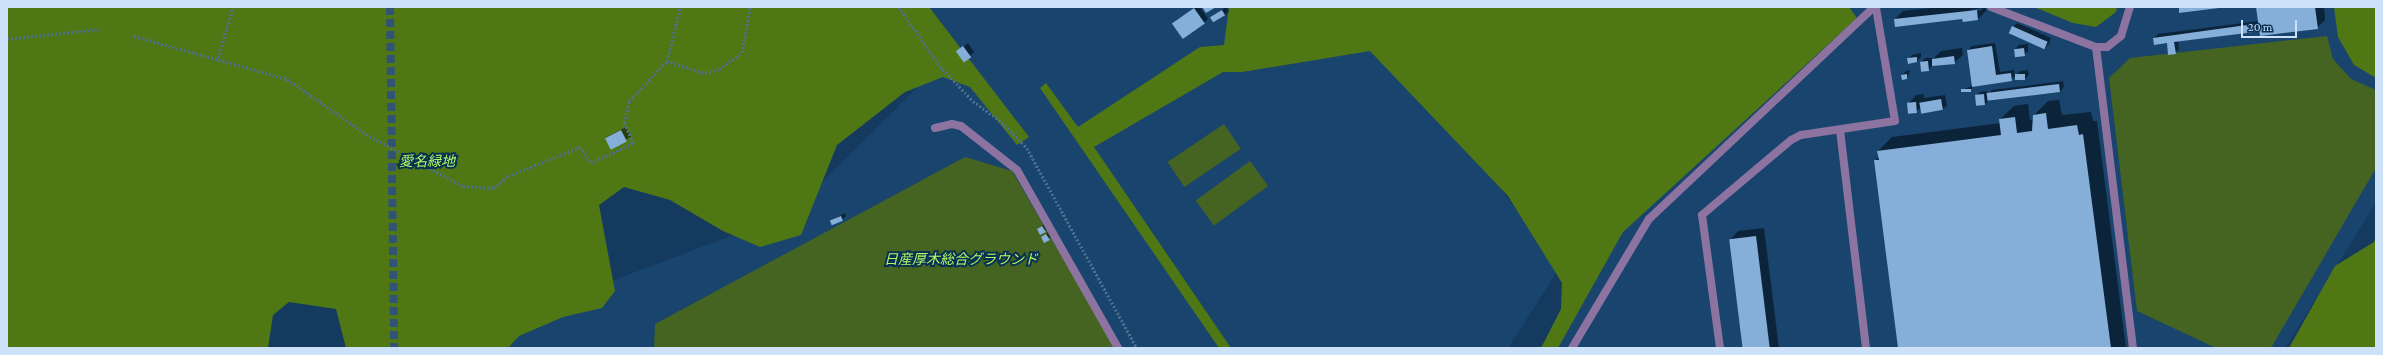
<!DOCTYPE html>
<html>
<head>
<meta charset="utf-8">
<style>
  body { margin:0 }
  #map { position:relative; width:2383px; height:355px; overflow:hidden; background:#153a5f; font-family:"Crimson Pro","Noto Sans JP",serif }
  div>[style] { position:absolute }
  .built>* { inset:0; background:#18446e }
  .green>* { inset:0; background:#456421; transform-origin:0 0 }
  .forest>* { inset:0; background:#4f7815 }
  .shadow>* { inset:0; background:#0007; transform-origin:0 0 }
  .building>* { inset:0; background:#85aed9; transform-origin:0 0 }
  .tertiary-tunnel>* { height:8px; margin-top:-4px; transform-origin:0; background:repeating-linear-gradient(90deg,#315376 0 8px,transparent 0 12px) }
  .path>* { height:2.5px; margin-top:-1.25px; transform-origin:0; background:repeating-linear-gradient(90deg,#4f6f8f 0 2px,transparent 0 4px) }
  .service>* { height:8px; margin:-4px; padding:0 4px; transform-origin:4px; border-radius:4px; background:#8d73a0 }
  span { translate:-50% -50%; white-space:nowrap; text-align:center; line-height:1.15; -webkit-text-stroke:4px #083053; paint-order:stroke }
  .park-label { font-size:14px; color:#b3f962; font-style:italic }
  .frame { position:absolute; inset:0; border:8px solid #cde2f9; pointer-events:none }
  .scale { position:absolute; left:2241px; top:20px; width:56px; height:18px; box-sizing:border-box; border:2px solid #cde2f9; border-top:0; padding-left:5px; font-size:12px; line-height:14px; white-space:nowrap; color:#cde2f9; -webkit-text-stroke:3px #083053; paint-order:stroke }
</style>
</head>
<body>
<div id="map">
  <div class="built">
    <i style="clip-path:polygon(906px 7px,1362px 7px,1560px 267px,1508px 348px,489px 348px,509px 320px,791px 213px,944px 61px)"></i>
    <i style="clip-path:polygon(1828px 7px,2357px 7px,2376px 61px,2376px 203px,2285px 348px,1547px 348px,1610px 221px)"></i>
  </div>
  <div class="green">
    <i style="clip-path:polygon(2327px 36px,2333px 59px,2351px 79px,2376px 90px,2376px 168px,2271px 348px,2216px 348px,2137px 311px,2109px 78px,2130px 58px)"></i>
    <i style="left:1224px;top:124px;width:30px;height:68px;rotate:56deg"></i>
    <i style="clip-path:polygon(965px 157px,1012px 171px,1115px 348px,654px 348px,655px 324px)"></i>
    <i style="left:1250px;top:161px;width:31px;height:67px;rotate:54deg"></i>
  </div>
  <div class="forest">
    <i style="clip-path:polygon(7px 7px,929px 7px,1029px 137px,1017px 145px,970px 87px,943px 77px,905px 92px,837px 145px,801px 235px,760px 247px,723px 231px,670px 200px,624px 187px,599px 205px,615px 291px,602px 308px,563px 317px,519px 336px,508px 348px,346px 348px,336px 309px,289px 302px,273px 315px,268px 348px,7px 348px)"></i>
    <i style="clip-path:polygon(1229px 7px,1849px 7px,1857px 18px,1623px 232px,1558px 348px,1541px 348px,1561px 309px,1562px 283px,1508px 196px,1370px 51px,1242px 72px,1223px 72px,1094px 147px,1231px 348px,1219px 348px,1040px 88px,1046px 83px,1078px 127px,1200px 47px,1224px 45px)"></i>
    <i style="clip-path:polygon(2034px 7px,2117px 7px,2116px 12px,2096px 27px,2073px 23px)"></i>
    <i style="clip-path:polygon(2334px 7px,2376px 7px,2376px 78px,2354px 65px,2338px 37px)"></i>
    <i style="clip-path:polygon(2376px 236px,2376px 348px,2289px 348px,2335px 266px,2374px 242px)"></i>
  </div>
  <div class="shadow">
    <i style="clip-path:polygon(1195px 7px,1200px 7px,1208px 19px,1204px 23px,1173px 24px)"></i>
    <i style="clip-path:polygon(1226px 7px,1229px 11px,1225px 15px,1211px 18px)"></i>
    <i style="clip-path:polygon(evenodd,1940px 7px,1986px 7px,1986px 11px,1978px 19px,1895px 19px,1903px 11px,1940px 7px,1982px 8px,1982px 10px,1970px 12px,1970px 10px,1982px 8px)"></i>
    <i style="clip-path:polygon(2257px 7px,2324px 7px,2325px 20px,2317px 28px,2259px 26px,2254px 31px,2178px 40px,2179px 49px,2175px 53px,2168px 42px,2154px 38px,2158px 34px,2259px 21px)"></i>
    <i style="clip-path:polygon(2017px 23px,2051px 38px,2049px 44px,2045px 48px,2013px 27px)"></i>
    <i style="clip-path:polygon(968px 43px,974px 52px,970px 56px,958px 51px)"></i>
    <i style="clip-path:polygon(1995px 43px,2000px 72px,2014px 70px,2015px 76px,2011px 80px,1974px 85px,1970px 91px,1962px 90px,1973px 85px,1968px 50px,1972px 46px)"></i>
    <i style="clip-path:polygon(2028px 44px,2028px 51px,2024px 55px,2015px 49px,2019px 45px)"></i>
    <i style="clip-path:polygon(1962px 48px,1963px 55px,1954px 63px,1933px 65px,1928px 70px,1921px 62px,1925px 58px,1932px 58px,1932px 60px,1941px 51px)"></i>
    <i style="clip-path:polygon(1921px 53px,1921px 57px,1917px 61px,1908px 62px,1908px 59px,1912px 55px)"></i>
    <i style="clip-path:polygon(1910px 70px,1907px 78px,1902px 75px,1906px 71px)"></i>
    <i style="clip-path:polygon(2028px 70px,2029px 75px,2025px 79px,2016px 75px,2020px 71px)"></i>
    <i style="clip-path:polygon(2063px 81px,2064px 87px,2060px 92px,1988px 101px,1985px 104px,1976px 96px,1980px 92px,1987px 91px,1988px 94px,1992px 90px)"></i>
    <i style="clip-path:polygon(1924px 94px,1924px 98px,1945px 95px,1947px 105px,1942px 110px,1920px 109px,1909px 113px,1908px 104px,1916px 95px)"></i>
    <i style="clip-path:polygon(2059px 100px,2062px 115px,2091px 112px,2093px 121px,2097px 121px,2126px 348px,1899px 348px,1875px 161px,1879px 156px,1878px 151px,1892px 137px,2001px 123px,2000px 119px,2014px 106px,2028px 104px,2030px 120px,2034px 119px,2034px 115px,2048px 101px)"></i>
    <i style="left:626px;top:127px;width:11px;height:23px;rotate:63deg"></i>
    <i style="clip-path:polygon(845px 213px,846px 216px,842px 220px,831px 221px)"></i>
    <i style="clip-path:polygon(1046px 222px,1049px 228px,1045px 232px,1038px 229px)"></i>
    <i style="clip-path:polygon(1764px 228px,1779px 348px,1743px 348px,1730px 240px,1738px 231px)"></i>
    <i style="clip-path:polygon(1051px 230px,1053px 235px,1049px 239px,1042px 237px)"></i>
  </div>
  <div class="building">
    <i style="clip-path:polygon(1202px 7px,1216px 7px,1206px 13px)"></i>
    <i style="clip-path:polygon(2179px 7px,2219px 7px,2219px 8px,2179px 13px)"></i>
    <i style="clip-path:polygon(2256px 7px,2315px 7px,2318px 29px,2260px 36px)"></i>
    <i style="left:1194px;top:8px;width:19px;height:27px;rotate:55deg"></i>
    <i style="left:1222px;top:10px;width:6px;height:14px;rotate:59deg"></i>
    <i style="clip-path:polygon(1977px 10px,1978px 20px,1963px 22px,1962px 19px,1895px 27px,1894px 19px)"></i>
    <i style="clip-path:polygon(2254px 24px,2255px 32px,2174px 42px,2176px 54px,2168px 55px,2167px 43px,2154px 45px,2153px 38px)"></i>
    <i style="left:2012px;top:26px;width:39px;height:8px;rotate:24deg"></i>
    <i style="left:963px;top:46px;width:14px;height:9px;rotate:54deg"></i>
    <i style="clip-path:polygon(1992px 46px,1996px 75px,2011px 73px,2012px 81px,1972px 87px,1967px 50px)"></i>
    <i style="left:2024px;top:48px;width:8px;height:10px;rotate:83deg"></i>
    <i style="clip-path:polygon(1954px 56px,1955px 64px,1932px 66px,1932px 59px)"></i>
    <i style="clip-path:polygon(1917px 57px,1917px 62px,1908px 64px,1907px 58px)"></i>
    <i style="left:1928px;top:61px;width:10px;height:8px;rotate:84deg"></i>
    <i style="clip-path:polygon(1907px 74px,1907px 79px,1902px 80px,1901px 75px)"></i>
    <i style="left:2025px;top:74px;width:6px;height:10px;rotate:90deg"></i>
    <i style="left:2059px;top:84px;width:8px;height:73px;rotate:83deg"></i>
    <i style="left:1971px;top:89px;width:3px;height:10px;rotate:90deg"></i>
    <i style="left:1984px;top:94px;width:11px;height:9px;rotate:85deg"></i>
    <i style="left:1941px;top:99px;width:11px;height:22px;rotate:80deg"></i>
    <i style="left:1916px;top:102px;width:11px;height:9px;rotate:85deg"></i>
    <i style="clip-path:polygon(2046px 113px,2048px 129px,2077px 125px,2079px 135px,2083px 134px,2111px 348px,1898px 348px,1874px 160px,1879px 160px,1877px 151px,2001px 135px,1999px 119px,2015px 117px,2017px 133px,2032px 131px,2033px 115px)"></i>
    <i style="left:621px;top:130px;width:13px;height:18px;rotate:63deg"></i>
    <i style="left:841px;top:216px;width:5px;height:12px;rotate:68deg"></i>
    <i style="clip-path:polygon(1042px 226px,1046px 232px,1040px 235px,1037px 229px)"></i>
    <i style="clip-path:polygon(1046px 234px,1050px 240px,1044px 243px,1041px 237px)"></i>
    <i style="left:1756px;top:236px;width:113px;height:27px;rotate:83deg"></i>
  </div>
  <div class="tertiary-tunnel">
    <i style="left:390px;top:7px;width:341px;rotate:89.3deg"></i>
  </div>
  <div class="path">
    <i style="left:899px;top:7px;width:72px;rotate:55.2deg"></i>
    <i style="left:940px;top:66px;width:48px;rotate:46.7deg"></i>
    <i style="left:973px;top:101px;width:36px;rotate:36deg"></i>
    <i style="left:1002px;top:122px;width:36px;rotate:46deg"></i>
    <i style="left:1027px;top:148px;width:228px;rotate:61.2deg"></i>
    <i style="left:134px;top:36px;width:159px;rotate:15.7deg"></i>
    <i style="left:287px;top:79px;width:96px;rotate:34.8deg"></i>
    <i style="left:366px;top:134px;width:110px;rotate:28.2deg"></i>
    <i style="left:463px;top:186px;width:31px;rotate:4deg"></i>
    <i style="left:494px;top:188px;width:18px;rotate:-41deg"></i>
    <i style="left:508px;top:176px;width:78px;rotate:-21.9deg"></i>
    <i style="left:580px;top:147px;width:19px;rotate:55deg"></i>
    <i style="left:591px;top:163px;width:47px;rotate:-25.5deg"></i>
    <i style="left:633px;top:143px;width:22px;rotate:-114deg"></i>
    <i style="left:624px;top:123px;width:23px;rotate:-77deg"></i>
    <i style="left:629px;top:101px;width:55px;rotate:-46.5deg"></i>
    <i style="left:667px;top:61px;width:56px;rotate:-76.5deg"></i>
    <i style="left:7px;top:39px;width:93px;rotate:-6.2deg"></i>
    <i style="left:218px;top:58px;width:53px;rotate:-73.6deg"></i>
    <i style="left:667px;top:61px;width:40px;rotate:18deg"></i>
    <i style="left:705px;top:73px;width:15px;rotate:-16deg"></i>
    <i style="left:719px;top:69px;width:28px;rotate:-35deg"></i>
    <i style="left:742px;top:53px;width:47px;rotate:-80.1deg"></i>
  </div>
  <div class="service">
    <i style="left:1991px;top:7px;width:112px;rotate:20.9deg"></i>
    <i style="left:2096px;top:47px;width:11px"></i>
    <i style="left:2107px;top:47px;width:18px;rotate:-38deg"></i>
    <i style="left:2121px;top:36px;width:30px;rotate:-73deg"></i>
    <i style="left:2096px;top:47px;width:303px;rotate:83deg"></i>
    <i style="left:935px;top:128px;width:17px;rotate:-13deg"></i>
    <i style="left:952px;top:124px;width:9px;rotate:13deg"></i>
    <i style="left:961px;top:126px;width:71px;rotate:38.2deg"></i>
    <i style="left:1017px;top:170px;width:205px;rotate:60.4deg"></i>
    <i style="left:1840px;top:130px;width:220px;rotate:83.2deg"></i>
    <i style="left:1572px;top:348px;width:150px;rotate:-59.2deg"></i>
    <i style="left:1649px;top:219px;width:309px;rotate:-43.3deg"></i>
    <i style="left:1720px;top:348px;width:134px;rotate:-97.7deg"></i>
    <i style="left:1702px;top:215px;width:116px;rotate:-40.1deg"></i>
    <i style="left:1791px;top:140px;width:11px;rotate:-27deg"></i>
    <i style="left:1801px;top:135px;width:95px;rotate:-8.5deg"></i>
    <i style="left:1895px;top:121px;width:116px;rotate:-99.5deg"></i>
  </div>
  <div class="park-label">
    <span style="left:427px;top:161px">愛名緑地</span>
    <span style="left:961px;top:259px">日産厚木総合グラウンド</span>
  </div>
  <div class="frame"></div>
  <div class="scale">20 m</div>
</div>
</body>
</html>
